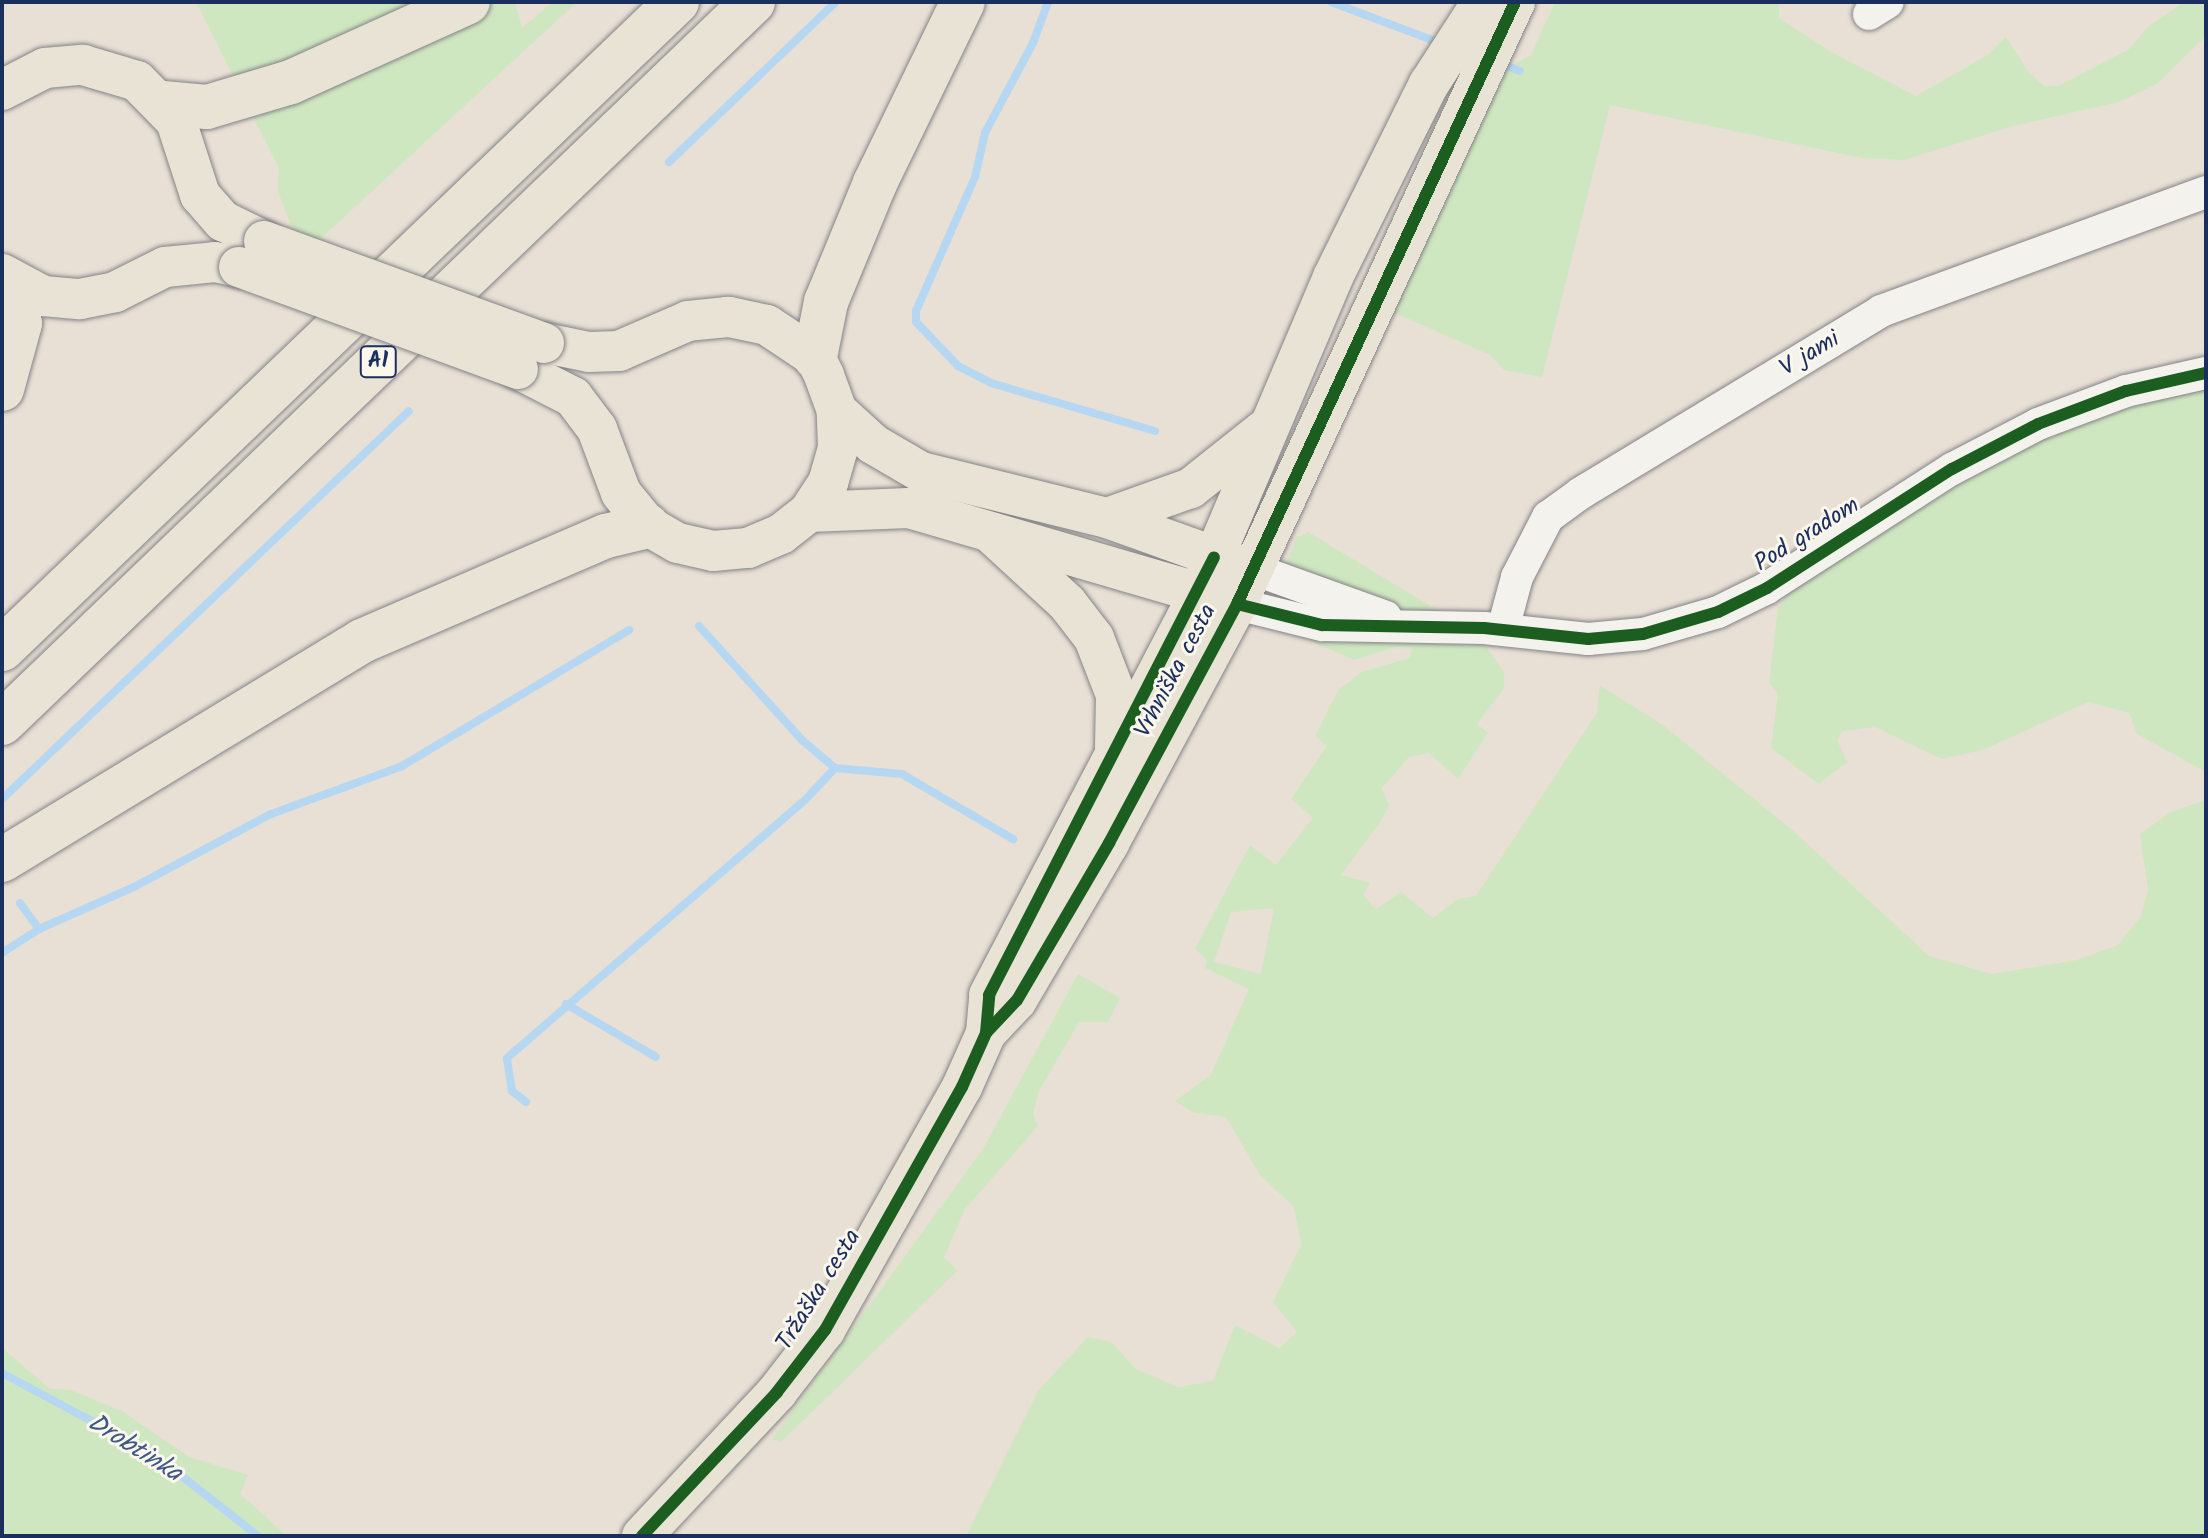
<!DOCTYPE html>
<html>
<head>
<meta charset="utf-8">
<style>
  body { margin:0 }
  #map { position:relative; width:2208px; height:1538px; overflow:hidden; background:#e8dfd5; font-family:Kalam,sans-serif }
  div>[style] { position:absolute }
  .green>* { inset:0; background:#cfe7c0 }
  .stream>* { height:8px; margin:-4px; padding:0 4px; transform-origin:4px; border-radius:4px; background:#b6d7f2 }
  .roads { filter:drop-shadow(0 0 2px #838387) drop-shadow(0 0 2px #838387) }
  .minor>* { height:32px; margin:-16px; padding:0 16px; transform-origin:16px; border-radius:16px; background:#f4f2ed }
  .major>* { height:40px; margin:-20px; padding:0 20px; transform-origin:20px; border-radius:20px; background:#e8e3d4 }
  .highway>* { height:44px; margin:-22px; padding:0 22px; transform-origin:22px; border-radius:22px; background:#e8e3d4 }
  .bridges { filter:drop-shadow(0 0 2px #838387) drop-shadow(0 0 2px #838387) }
  .major-bridge>* { height:40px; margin:-20px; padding:0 20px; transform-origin:20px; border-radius:20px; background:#e8e3d4 }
  .cycleway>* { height:12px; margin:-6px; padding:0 6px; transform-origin:6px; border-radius:6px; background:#1b5e20 }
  span { translate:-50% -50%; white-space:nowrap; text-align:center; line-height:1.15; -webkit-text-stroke:6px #fbf7ec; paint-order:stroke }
  .shield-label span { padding:2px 6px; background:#fbf7ec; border:2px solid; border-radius:6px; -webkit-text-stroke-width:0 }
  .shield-label { font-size:22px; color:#1b2f5e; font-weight:700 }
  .street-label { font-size:24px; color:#1b2f5e }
  .water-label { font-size:26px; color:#3c5886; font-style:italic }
  .frame { position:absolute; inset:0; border:4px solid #1b2f5e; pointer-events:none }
</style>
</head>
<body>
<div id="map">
  <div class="green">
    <i style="clip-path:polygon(196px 2px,515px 2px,522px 28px,553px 2px,577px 2px,303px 255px,278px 192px,279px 169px)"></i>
    <i style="clip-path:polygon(1555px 2px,1779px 2px,1779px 18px,1833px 53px,1916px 96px,1986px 56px,2006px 37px,2029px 73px,2044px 86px,2058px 86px,2128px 50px,2149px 26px,2184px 2px,2206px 2px,2206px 36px,2157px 84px,2119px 102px,2013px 126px,1904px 160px,1862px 158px,1610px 105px,1542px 377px,1504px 370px,1490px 355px,1393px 312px,1503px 60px,1514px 64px,1531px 55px)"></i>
    <i style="clip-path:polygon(2206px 386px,2206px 772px,2137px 734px,2129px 713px,2088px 702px,1985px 749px,1942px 759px,1875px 727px,1843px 731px,1837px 740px,1847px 762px,1819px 784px,1771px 748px,1778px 694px,1769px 683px,1778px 608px,1792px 586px,1952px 479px,2118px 405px)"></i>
    <i style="clip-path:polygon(evenodd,1308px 532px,1477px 634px,1504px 672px,1504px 688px,1477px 724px,1488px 733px,1458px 779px,1429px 753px,1409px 757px,1382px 788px,1389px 805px,1383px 818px,1341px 875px,1370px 883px,1363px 895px,1376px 909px,1401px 892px,1433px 918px,1458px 899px,1476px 896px,1597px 713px,1600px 685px,1664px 726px,1790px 828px,1929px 956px,1992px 974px,2077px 960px,2118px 945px,2141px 916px,2148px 890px,2140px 834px,2171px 812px,2206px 800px,2206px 1536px,966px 1536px,1038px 1391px,1088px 1337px,1111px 1342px,1136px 1369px,1178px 1387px,1213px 1381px,1235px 1325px,1280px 1348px,1297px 1332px,1273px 1302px,1301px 1245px,1294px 1207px,1260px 1175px,1226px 1117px,1192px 1112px,1175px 1101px,1211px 1075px,1249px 989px,1205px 968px,1207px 960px,1195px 949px,1250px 845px,1276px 865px,1313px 818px,1291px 799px,1327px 746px,1315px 736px,1339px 689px,1362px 672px,1410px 658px,1412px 647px,1395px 647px,1354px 660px,1263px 620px,1297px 537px,1308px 532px,1274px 908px,1261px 974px,1214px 962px,1231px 912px,1274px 908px)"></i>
    <i style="clip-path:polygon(1078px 974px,1120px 998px,1108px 1022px,1079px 1022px,1039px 1091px,1033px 1114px,1038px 1126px,965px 1209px,944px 1257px,957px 1271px,781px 1442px,772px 1439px,983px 1149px)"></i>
    <i style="clip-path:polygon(2px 1348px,50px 1389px,71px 1390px,124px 1412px,189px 1457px,248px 1475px,240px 1494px,287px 1536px,2px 1536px)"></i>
  </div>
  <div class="stream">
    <i style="left:1048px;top:2px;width:44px;rotate:110.1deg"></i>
    <i style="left:1033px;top:43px;width:102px;rotate:118.1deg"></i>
    <i style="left:985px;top:133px;width:45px;rotate:102.8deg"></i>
    <i style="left:975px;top:177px;width:146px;rotate:113.8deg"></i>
    <i style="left:916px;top:311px;width:11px;rotate:90deg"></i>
    <i style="left:916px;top:322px;width:61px;rotate:46.3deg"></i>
    <i style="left:958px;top:366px;width:37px;rotate:27deg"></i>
    <i style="left:991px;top:383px;width:171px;rotate:16.3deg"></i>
    <i style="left:1331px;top:2px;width:120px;rotate:20.6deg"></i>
    <i style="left:1497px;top:63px;width:24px;rotate:19deg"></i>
    <i style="left:669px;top:162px;width:231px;rotate:-43.8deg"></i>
    <i style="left:699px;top:626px;width:154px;rotate:47.9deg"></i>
    <i style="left:802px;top:740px;width:43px;rotate:40.3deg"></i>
    <i style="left:835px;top:768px;width:67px;rotate:5.1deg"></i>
    <i style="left:902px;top:774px;width:129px;rotate:30.4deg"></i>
    <i style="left:2px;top:799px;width:562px;rotate:-43.63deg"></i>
    <i style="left:20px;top:903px;width:32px;rotate:54deg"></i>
    <i style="left:39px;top:929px;width:104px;rotate:-23.9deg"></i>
    <i style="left:134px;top:887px;width:155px;rotate:-28.1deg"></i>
    <i style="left:271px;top:814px;width:140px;rotate:-20.1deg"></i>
    <i style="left:402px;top:766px;width:265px;rotate:-30.9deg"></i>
    <i style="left:2px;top:953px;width:44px;rotate:-33deg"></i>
    <i style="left:566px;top:1004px;width:104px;rotate:30.5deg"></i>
    <i style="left:526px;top:1102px;width:18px;rotate:-142deg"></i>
    <i style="left:512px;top:1091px;width:33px;rotate:-99deg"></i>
    <i style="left:507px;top:1058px;width:396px;rotate:-40.9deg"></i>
    <i style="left:806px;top:799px;width:42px;rotate:-46.9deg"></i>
    <i style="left:2px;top:1373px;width:174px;rotate:28.2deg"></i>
    <i style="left:155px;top:1455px;width:131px;rotate:38.2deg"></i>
  </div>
  <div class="roads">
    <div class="minor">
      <i style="left:1869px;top:14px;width:22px;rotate:-32deg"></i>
      <i style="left:1253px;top:569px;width:141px;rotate:19.8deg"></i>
      <i style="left:1237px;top:604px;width:88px;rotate:13.9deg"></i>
      <i style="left:1322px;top:625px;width:162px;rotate:1.1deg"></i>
      <i style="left:1484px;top:628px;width:105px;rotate:6deg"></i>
      <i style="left:1588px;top:639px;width:55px;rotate:-5.2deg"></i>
      <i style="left:1643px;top:634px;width:78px;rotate:-16.3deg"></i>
      <i style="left:1718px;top:612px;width:55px;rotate:-26.1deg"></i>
      <i style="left:1767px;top:588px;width:220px;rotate:-32.8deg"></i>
      <i style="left:1952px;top:469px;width:97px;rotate:-27.6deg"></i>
      <i style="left:2038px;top:424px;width:94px;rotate:-20.6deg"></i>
      <i style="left:2126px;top:391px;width:82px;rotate:-12.7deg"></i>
      <i style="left:1503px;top:629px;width:54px;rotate:-74.9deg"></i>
      <i style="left:1517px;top:577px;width:68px;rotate:-62.7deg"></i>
      <i style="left:1548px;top:517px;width:41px;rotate:-36deg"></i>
      <i style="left:1581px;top:493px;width:351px;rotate:-31.2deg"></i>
      <i style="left:1881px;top:311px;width:346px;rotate:-20.1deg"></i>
    </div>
    <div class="major">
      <i style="left:2px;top:90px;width:48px;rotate:-27.1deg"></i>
      <i style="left:45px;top:68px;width:38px;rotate:-5deg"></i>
      <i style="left:83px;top:65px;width:56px;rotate:16.5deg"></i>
      <i style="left:137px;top:81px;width:56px;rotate:45.7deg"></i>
      <i style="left:176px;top:121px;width:78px;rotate:72deg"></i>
      <i style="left:200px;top:195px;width:35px;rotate:49deg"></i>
      <i style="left:223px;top:221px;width:46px;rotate:26deg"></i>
      <i style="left:2px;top:274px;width:47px;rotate:28.2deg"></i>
      <i style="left:43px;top:296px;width:37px;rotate:5deg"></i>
      <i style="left:80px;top:299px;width:36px;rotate:-11deg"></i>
      <i style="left:115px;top:292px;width:56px;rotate:-26.6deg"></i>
      <i style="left:165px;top:267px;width:50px;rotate:-5.7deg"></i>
      <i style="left:215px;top:262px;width:25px;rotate:12deg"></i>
      <i style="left:518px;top:369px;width:62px;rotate:27deg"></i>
      <i style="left:573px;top:397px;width:40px;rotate:53deg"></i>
      <i style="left:597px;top:429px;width:68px;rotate:69.4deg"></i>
      <i style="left:621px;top:493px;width:43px;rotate:50.7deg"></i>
      <i style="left:648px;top:526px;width:34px;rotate:30deg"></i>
      <i style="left:678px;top:543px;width:36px;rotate:13deg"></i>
      <i style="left:713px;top:551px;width:35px;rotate:-5deg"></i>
      <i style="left:748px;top:548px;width:36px;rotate:-23deg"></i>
      <i style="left:781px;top:534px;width:36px;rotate:-38deg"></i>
      <i style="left:809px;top:512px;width:35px;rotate:-57deg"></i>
      <i style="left:828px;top:483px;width:35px;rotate:-74deg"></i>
      <i style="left:838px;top:449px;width:38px;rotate:-92deg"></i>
      <i style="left:837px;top:411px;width:38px;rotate:-110deg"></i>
      <i style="left:824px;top:375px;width:20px;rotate:-117deg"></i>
      <i style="left:815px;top:357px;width:58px;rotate:-146.3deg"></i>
      <i style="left:767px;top:325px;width:40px;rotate:-168deg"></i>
      <i style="left:728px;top:317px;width:40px;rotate:174.3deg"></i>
      <i style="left:688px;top:321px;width:75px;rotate:156.5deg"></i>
      <i style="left:619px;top:351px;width:30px;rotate:178deg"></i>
      <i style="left:589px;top:352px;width:46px;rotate:-168.7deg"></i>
      <i style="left:837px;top:411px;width:49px;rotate:42.5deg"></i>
      <i style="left:873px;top:444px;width:56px;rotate:30.3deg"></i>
      <i style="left:921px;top:472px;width:192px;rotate:13.9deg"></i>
      <i style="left:1107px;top:518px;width:139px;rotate:19.7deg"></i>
      <i style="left:809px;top:512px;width:100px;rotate:-2.3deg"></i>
      <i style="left:909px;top:508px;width:328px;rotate:16.3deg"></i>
      <i style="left:1107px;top:518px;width:89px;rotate:-19.7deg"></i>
      <i style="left:1191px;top:488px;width:93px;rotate:-38.5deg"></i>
      <i style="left:994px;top:536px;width:99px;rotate:42.5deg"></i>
      <i style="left:1067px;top:603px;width:44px;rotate:52.4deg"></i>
      <i style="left:1094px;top:638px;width:61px;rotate:68.9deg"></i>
      <i style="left:1116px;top:695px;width:52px;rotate:91.1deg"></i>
      <i style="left:986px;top:1033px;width:38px;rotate:-85deg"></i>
      <i style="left:989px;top:995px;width:454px;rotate:-62.4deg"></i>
      <i style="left:1199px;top:593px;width:343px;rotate:-67deg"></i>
      <i style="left:1333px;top:277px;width:216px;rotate:-63.6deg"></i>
      <i style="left:1429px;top:84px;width:98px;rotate:-57.1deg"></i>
      <i style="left:642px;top:1536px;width:197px;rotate:-46.8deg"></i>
      <i style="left:777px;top:1392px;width:78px;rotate:-52.3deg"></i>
      <i style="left:825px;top:1330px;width:279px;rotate:-60.6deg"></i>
      <i style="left:962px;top:1087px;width:59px;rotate:-66deg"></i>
      <i style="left:986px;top:1033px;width:45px;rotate:-46.8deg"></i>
      <i style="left:1017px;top:1000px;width:182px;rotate:-59.6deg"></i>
      <i style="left:1109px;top:843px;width:271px;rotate:-61.8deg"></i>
      <i style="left:1237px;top:604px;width:663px;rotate:-65.21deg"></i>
    </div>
    <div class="highway">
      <i style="left:163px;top:103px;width:44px;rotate:5.2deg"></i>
      <i style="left:207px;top:107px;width:88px;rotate:-16.6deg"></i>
      <i style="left:291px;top:82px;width:194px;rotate:-24.3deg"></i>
      <i style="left:815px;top:357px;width:56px;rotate:-78.7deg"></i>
      <i style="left:826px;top:302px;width:129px;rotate:-67.6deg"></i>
      <i style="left:875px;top:183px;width:201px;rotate:-64.1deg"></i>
      <i style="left:2px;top:389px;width:68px;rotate:-74.7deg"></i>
      <i style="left:20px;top:323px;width:43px;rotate:-103.4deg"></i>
      <i style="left:2px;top:649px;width:935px;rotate:-43.79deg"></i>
      <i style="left:2px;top:723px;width:1041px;rotate:-43.83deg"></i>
      <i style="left:2px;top:860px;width:421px;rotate:-31.3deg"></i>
      <i style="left:362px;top:641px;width:266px;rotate:-23.3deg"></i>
      <i style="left:606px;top:536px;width:43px;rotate:-13.4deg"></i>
    </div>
  </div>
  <div class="bridges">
    <div class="major-bridge">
      <i style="left:264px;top:241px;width:298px;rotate:20deg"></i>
      <i style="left:239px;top:267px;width:297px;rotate:20.1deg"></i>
    </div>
  </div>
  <div class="cycleway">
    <i style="left:1237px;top:604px;width:88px;rotate:13.9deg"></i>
    <i style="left:1322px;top:625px;width:162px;rotate:1.1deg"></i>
    <i style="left:1484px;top:628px;width:105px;rotate:6deg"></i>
    <i style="left:1588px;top:639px;width:55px;rotate:-5.2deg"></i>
    <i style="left:1643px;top:634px;width:78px;rotate:-16.3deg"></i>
    <i style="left:1718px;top:612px;width:55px;rotate:-26.1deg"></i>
    <i style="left:1767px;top:588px;width:220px;rotate:-32.8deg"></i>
    <i style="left:1952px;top:469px;width:97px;rotate:-27.6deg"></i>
    <i style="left:2038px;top:424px;width:94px;rotate:-20.6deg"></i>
    <i style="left:2126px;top:391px;width:82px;rotate:-12.7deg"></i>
    <i style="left:986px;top:1033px;width:38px;rotate:-85deg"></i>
    <i style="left:989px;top:995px;width:492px;rotate:-62.8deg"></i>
    <i style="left:642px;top:1536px;width:197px;rotate:-46.8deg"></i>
    <i style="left:777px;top:1392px;width:78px;rotate:-52.3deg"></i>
    <i style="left:825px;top:1330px;width:279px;rotate:-60.6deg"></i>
    <i style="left:962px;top:1087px;width:59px;rotate:-66deg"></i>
    <i style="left:986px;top:1033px;width:45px;rotate:-46.8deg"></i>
    <i style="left:1017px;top:1000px;width:182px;rotate:-59.6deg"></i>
    <i style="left:1109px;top:843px;width:271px;rotate:-61.8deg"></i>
    <i style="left:1237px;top:604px;width:663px;rotate:-65.21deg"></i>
  </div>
  <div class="shield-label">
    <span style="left:378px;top:362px">A1</span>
  </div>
  <div class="street-label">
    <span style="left:1810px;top:354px;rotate:-31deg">V jami</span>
    <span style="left:1807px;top:535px;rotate:-32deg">Pod gradom</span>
    <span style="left:1176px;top:671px;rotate:-62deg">Vrhniška cesta</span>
    <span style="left:819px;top:1290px;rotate:-58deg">Tržaška cesta</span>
  </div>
  <div class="water-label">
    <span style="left:134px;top:1449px;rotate:32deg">Drobtinka</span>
  </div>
  <div class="frame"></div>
</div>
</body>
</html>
